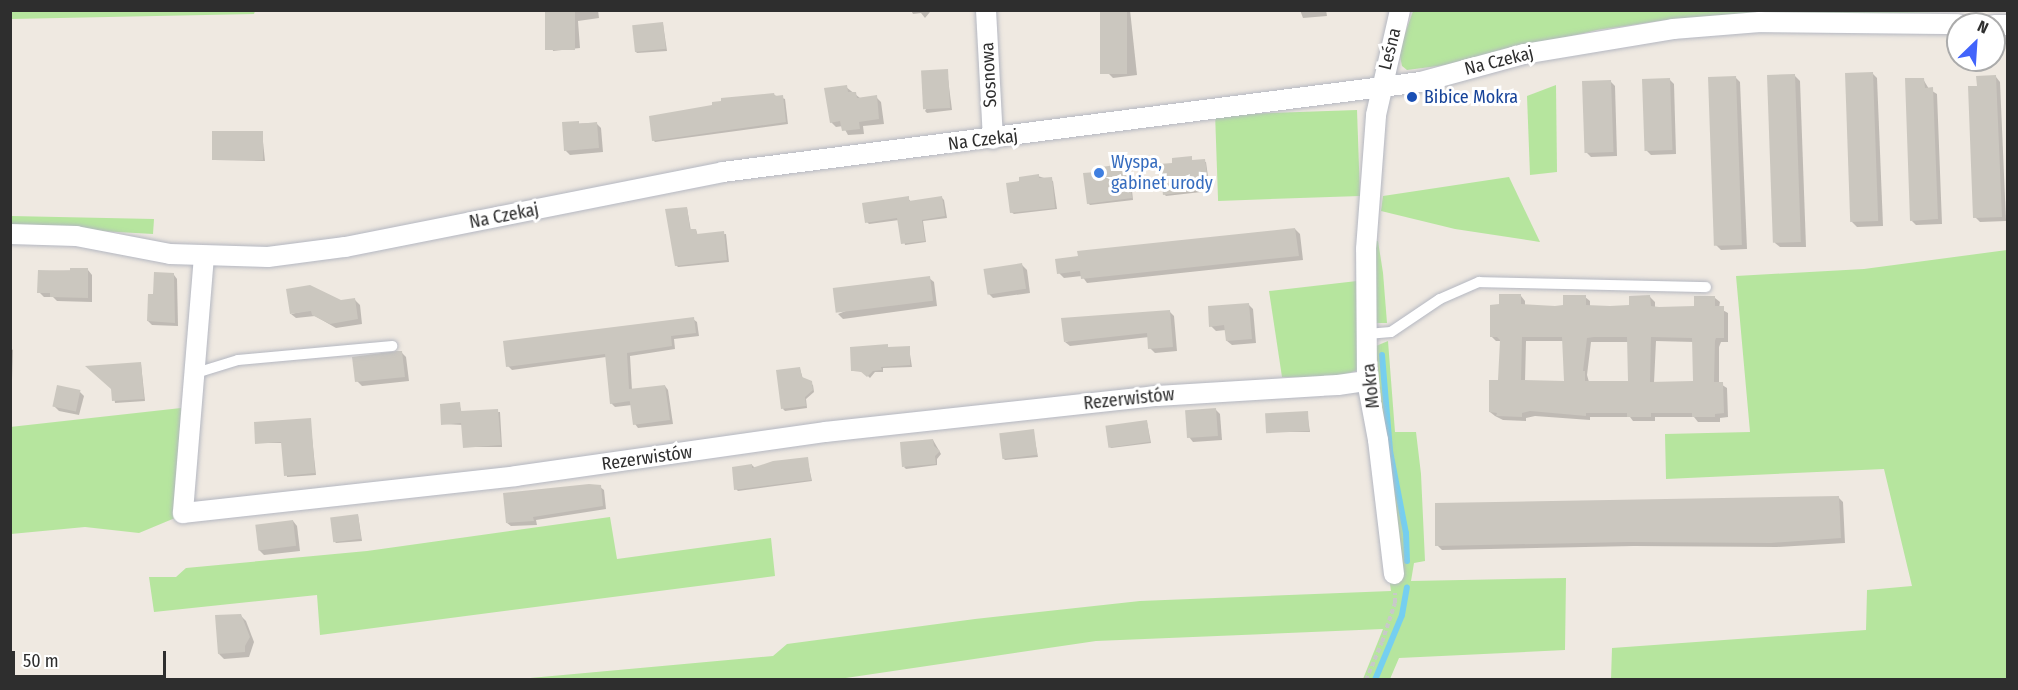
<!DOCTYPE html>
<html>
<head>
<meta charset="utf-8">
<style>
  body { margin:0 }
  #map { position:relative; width:2018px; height:690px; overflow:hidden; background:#efe9e1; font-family:"Fira Sans Condensed",sans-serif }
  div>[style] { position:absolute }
  .green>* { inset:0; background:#b6e59e; transform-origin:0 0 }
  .shadow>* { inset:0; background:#0003 }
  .stream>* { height:6px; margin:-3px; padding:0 3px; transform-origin:3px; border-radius:3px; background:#75cff0 }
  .building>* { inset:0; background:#cbc7bf; transform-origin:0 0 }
  .path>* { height:4px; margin-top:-2px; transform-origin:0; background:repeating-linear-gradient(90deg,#c9c9c9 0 4.5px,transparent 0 7.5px) }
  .roads { filter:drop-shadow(0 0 2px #b4b7c1) drop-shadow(0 0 2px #b4b7c1) }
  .service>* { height:10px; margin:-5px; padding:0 5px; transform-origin:5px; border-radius:5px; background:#fff }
  .minor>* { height:20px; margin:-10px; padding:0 10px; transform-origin:10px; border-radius:10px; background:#fff }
  .dots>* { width:16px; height:16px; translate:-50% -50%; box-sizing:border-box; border:3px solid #fff; border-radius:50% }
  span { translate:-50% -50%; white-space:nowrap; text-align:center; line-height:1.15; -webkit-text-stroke:6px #fff; paint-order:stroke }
  .street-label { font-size:18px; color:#2e2e2e }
  .transit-label { font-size:18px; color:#164399 }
  .left { translate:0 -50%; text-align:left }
  .shop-label { font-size:18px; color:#366cbe }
  .frame { position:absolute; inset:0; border:12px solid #2e2e2e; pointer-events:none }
  .north { position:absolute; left:1946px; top:12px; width:60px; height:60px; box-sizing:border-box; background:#fff; border:2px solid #ababab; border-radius:50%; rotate:25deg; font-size:16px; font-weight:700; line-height:24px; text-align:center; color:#2e2e2e }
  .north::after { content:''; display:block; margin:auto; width:21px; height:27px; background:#4264fb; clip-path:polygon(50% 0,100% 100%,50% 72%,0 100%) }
  .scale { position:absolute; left:12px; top:651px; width:154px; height:27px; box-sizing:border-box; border:3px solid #2e2e2e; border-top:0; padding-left:8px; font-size:18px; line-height:21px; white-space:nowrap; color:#2e2e2e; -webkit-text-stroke:4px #fff; paint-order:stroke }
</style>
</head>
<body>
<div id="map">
  <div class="green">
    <i style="clip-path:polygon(10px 11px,11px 10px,255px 11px,254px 14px,11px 19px)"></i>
    <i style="clip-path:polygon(1413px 11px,1979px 11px,1673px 19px,1597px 30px,1453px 64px,1407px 70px,1402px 66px,1399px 51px)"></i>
    <i style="clip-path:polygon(1556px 85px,1557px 172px,1530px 175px,1527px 96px)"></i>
    <i style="left:1357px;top:110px;width:86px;height:142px;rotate:88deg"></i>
    <i style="clip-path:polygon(1509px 177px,1540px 242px,1455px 229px,1381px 211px,1383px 196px)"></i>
    <i style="clip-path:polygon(11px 216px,154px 219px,153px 234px,11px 226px)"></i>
    <i style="clip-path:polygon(1378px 241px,1383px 273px,1387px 323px,1376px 323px,1372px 242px)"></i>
    <i style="clip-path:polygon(2007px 250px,2007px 679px,1611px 679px,1612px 648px,1866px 630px,1867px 590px,1912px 586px,1884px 469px,1666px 479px,1665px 434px,1750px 432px,1736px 276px,1864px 269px)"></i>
    <i style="clip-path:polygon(1357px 281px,1358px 370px,1334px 378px,1282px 377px,1269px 291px)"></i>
    <i style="clip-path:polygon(1388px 341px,1395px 432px,1416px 432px,1421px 474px,1425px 561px,1414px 563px,1411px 581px,1566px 578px,1565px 650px,1399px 658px,1390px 679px,1363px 679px,1383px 629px,1096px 641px,839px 679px,507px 680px,773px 656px,787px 644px,975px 619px,1140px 601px,1391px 591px,1369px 435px,1383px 433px,1376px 346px)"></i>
    <i style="clip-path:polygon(181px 408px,175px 518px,139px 533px,85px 527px,11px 534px,10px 427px)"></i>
    <i style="clip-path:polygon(610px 517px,617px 559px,771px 538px,775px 576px,320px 635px,317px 595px,154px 612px,149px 577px,176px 577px,186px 568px,367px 551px)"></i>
  </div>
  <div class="shadow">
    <i style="clip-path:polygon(547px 10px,598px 10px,599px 18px,578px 21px,580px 48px,553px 51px)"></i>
    <i style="clip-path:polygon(911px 10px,939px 10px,939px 12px,930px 12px,925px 18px,921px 13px,913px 14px)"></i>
    <i style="clip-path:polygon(1101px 10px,1130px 10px,1137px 75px,1113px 78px,1108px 73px)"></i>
    <i style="clip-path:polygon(1300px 10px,1326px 10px,1327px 16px,1303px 18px)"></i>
    <i style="clip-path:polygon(663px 24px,667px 51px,637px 53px,635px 51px)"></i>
    <i style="clip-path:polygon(947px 71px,952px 110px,927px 113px,925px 111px)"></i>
    <i style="clip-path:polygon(1873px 74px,1877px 78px,1883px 226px,1857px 227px,1852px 222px)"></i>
    <i style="clip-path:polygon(1795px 76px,1800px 81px,1806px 247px,1780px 247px,1775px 243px)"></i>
    <i style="clip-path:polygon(1735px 77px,1740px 82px,1747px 249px,1721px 250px,1716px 245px)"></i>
    <i style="clip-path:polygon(1996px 77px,2000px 82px,2006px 221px,1980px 222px,1975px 217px,1978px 88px)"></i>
    <i style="clip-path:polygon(1669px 79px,1674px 84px,1676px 154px,1651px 155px,1646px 150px)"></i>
    <i style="clip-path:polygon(1923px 79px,1929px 89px,1937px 94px,1942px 224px,1916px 225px,1911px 220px)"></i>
    <i style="clip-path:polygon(1610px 81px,1615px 86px,1617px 156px,1591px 157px,1586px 152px)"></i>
    <i style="clip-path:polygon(846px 87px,860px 98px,876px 97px,881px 102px,884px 124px,863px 126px,864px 134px,848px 135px,843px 126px,836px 127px,831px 122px)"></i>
    <i style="clip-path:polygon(774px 95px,785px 99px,788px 124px,655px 142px,653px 140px)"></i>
    <i style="clip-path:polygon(596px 123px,601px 128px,603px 152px,570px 155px,565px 150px,563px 124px)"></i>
    <i style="clip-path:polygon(262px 132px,265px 161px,214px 160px)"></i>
    <i style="clip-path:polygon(1191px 157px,1193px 162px,1206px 162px,1210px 191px,1166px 196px,1164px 194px)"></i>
    <i style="clip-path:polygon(1115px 166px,1117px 171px,1130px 171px,1133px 200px,1090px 205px,1088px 203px,1097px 173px)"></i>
    <i style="clip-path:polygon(1038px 176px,1053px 181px,1057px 209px,1014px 214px,1011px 212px)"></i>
    <i style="clip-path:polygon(908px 198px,911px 202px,942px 198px,944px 200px,947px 218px,923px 221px,926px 242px,905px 245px,899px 220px,869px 224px,867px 222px)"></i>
    <i style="clip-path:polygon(687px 208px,691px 231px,696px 230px,698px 236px,726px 234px,729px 262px,678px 267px,676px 265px)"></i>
    <i style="clip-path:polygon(1295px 229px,1300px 234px,1303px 260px,1087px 283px,1082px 276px,1064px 278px,1059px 273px)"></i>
    <i style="clip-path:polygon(1022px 265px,1027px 270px,1030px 293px,993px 298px,988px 293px)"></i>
    <i style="clip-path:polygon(88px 270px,92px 275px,92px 302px,57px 301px,53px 297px,44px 297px,39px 292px,39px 271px)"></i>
    <i style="clip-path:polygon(174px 275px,177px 279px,178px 326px,152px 325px,148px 321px,154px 296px)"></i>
    <i style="clip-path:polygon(929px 278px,934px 282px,937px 306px,843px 319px,838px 314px)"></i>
    <i style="clip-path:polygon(evenodd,1521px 296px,1525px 301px,1525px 306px,1565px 306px,1585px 297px,1590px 301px,1590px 306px,1630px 307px,1650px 297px,1655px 302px,1655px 308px,1695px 307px,1715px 298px,1720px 302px,1719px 308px,1728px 313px,1728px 342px,1721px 342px,1719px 347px,1719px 383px,1727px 388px,1728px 417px,1720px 418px,1720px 422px,1698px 422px,1694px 417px,1655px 417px,1655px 421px,1633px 421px,1630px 417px,1590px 417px,1590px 420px,1535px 416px,1526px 418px,1526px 421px,1503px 420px,1495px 416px,1490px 412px,1499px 381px,1501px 341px,1496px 341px,1491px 336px,1500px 305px,1521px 296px,1526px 341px,1564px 341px,1565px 382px,1525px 381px,1526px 341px,1521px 296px,1656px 341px,1694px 342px,1694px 383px,1654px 383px,1656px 341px,1521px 296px,1591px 342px,1629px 342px,1630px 383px,1589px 382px,1587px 375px,1591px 342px)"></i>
    <i style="clip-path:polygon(355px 300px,360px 305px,362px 324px,336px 328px,315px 316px,296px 318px,291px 314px)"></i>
    <i style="clip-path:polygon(1248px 304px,1253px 309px,1256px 343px,1232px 345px,1227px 341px,1226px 330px,1216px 331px,1211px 326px)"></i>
    <i style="clip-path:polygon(1169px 311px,1174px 316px,1177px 351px,1155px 353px,1150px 348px,1149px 337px,1070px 346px,1065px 342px)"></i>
    <i style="clip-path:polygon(693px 319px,697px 322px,699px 336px,674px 339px,675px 349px,630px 356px,632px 390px,665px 386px,668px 390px,673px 424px,638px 428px,635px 424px,632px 405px,615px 407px,611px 403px,606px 357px,512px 370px,508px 366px)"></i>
    <i style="clip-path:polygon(10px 348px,13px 350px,12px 380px,10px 380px)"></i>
    <i style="clip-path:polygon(909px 348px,912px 367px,883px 368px,883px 372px,875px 372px,870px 378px,864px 372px,853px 371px)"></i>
    <i style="clip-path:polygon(401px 352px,406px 357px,409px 381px,362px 386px,357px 381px)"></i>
    <i style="clip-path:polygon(141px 364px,145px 401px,115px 403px,113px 389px)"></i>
    <i style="clip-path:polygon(800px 369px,803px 379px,813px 385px,814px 392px,806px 399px,807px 408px,785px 411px,783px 409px)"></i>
    <i style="clip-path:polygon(79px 391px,84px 396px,79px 415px,59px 411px,54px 406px)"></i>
    <i style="clip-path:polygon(459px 404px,462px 413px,500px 412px,502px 447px,465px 447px,463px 425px,443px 424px)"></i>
    <i style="clip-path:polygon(1215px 409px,1220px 414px,1222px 440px,1193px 442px,1189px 437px)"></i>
    <i style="clip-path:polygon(1307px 412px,1310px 432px,1268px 432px)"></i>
    <i style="clip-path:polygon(310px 419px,316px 475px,287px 477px,283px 443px,257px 443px)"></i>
    <i style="clip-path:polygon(1147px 422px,1151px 443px,1111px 448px,1109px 446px)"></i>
    <i style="clip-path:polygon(1033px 430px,1038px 457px,1005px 460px,1003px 458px)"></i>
    <i style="clip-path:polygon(933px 440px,941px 454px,937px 459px,937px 465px,906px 469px,904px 467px)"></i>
    <i style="clip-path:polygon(807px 458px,812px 481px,738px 491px,736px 489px,752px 465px,755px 468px)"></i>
    <i style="clip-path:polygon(600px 487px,604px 490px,606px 509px,536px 520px,537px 525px,511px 526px,507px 523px)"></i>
    <i style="clip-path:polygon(1838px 497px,1843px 502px,1845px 543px,1777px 547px,1634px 546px,1442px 550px,1437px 545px)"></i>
    <i style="clip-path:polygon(358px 515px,362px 541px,336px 543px,334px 541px)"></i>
    <i style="clip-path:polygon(293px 521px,297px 526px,300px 551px,264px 555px,259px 550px)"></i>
    <i style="clip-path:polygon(241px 616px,246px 621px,254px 642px,249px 657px,224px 659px,219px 654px)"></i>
  </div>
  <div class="stream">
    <i style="left:1382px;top:355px;width:96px;rotate:85.2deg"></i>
    <i style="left:1390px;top:451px;width:84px;rotate:79deg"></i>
    <i style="left:1406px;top:533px;width:28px;rotate:88deg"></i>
    <i style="left:1375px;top:680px;width:70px;rotate:-67.4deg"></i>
    <i style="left:1402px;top:615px;width:28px;rotate:-80deg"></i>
  </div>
  <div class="building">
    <i style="left:545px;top:10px;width:30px;height:40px"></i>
    <i style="left:1100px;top:10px;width:27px;height:64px"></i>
    <i style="left:663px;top:22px;width:27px;height:31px;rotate:84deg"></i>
    <i style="left:948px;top:69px;width:39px;height:27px;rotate:87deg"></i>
    <i style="left:1873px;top:72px;width:149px;height:28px;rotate:88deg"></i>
    <i style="left:1795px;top:74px;width:168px;height:28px;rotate:88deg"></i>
    <i style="clip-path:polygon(1996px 75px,2002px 217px,1973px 218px,1968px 86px,1977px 86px,1976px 76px)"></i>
    <i style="left:1736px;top:76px;width:169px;height:28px;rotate:88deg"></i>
    <i style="left:1670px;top:78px;width:72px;height:28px;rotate:88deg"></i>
    <i style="clip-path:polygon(1905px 78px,1924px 78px,1925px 88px,1933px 87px,1938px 219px,1910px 221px)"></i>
    <i style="left:1611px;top:80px;width:72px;height:29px;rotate:88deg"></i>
    <i style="clip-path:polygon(847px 85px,848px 92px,856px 92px,857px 98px,877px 95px,879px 119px,859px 122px,860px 129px,842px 131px,840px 121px,830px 123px,824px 88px)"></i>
    <i style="clip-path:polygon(774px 93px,775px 96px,783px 95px,786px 122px,652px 141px,649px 116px,712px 105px,712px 102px,721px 101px,721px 98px)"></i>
    <i style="clip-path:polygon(579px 121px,579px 124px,597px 122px,599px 148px,564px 151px,562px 122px)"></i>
    <i style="left:263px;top:131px;width:29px;height:51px;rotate:90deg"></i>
    <i style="clip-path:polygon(1192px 156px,1192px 160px,1205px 159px,1209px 189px,1163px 195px,1159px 164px,1172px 163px,1172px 158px)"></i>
    <i style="clip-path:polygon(1115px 165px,1116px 169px,1128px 168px,1132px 198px,1087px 204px,1083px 173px,1096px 172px,1095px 168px)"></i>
    <i style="clip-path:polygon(1039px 174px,1039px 178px,1052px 177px,1055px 208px,1010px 213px,1006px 183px,1019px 181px,1019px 177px)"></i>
    <i style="clip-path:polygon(909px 196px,909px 201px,942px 196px,945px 216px,922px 220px,925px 241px,901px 244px,897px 218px,865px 223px,862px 203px)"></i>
    <i style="clip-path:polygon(687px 207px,690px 229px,696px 229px,697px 234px,724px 231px,727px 260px,675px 266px,665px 209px)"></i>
    <i style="clip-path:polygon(1295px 228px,1299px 256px,1081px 279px,1080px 271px,1057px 274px,1055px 259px,1078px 256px,1077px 251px)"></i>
    <i style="left:1022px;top:263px;width:26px;height:39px;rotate:81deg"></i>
    <i style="clip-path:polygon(70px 268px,88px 268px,88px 298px,50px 297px,50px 293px,37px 293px,38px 270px,70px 271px)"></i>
    <i style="clip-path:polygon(154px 272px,174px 273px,175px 323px,147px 321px,148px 294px,153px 294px)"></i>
    <i style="left:930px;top:276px;width:25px;height:98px;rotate:83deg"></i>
    <i style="clip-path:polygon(310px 285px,341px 300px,355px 298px,358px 319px,330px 324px,312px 315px,311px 311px,290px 314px,286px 289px)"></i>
    <i style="clip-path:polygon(evenodd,1499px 294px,1521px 294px,1521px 304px,1555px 306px,1563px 305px,1563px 295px,1586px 295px,1586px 305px,1610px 306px,1629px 305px,1629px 296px,1650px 295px,1651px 306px,1659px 307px,1694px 306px,1694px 296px,1715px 296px,1715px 306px,1724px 306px,1724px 338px,1716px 338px,1715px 341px,1714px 382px,1723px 382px,1724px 413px,1715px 414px,1715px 417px,1692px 417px,1692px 413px,1651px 413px,1651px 417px,1627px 417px,1627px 413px,1586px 413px,1586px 416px,1530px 411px,1522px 413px,1522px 417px,1496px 416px,1497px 413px,1489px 412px,1489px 380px,1498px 380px,1500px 340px,1497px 337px,1490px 337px,1490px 305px,1499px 304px,1499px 294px,1522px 337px,1562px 337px,1564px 381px,1521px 380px,1522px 337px,1499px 294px,1594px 337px,1627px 337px,1628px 381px,1585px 381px,1585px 371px,1583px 371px,1587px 338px,1594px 337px,1499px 294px,1651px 337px,1692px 338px,1693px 381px,1650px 382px,1651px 337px)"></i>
    <i style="clip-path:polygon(1249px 303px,1252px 339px,1226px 341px,1224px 325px,1209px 327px,1208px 306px)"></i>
    <i style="clip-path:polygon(1170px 310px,1173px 347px,1148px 349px,1147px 333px,1064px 342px,1061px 318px)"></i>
    <i style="clip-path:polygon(694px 317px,696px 333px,671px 336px,672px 346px,627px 353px,629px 389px,665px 385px,670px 420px,633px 425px,629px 395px,630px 401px,610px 404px,605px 354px,506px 367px,503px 341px)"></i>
    <i style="clip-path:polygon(888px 344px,888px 347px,910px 346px,910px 365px,881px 367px,882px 370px,873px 371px,867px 377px,860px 371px,851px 371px,850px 347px)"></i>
    <i style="clip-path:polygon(397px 351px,402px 351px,405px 377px,355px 382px,352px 357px)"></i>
    <i style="clip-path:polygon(141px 362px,144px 399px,112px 401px,111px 389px,85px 366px)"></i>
    <i style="clip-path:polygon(800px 367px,802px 377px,812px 381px,813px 390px,805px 397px,806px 406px,781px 409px,776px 370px)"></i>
    <i style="left:57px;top:385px;width:24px;height:22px;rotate:12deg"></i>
    <i style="clip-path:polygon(460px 402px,461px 411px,498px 409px,501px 445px,463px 448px,461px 423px,441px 425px,440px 404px)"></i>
    <i style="left:1216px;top:408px;width:28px;height:31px;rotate:86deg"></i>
    <i style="left:1308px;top:411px;width:20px;height:43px;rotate:87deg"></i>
    <i style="clip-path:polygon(311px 418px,315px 473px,284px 476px,281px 442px,255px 444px,254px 422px)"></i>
    <i style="left:1147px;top:420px;width:22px;height:42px;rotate:82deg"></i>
    <i style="left:1034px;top:429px;width:26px;height:35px;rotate:83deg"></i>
    <i style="clip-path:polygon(933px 439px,934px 446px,940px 451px,935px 456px,936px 464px,902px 467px,900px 442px)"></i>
    <i style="clip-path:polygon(808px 457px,811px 480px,734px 490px,732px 467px,752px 464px,752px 468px,773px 461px)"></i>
    <i style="clip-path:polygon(589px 484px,601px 485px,603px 506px,533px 517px,534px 521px,506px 523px,503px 493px)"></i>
    <i style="clip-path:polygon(1839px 496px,1841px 538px,1771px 543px,1629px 542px,1435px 546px,1435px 503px)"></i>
    <i style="left:358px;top:514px;width:25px;height:28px;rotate:83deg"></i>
    <i style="left:293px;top:520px;width:26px;height:38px;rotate:83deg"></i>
    <i style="clip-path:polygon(241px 614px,250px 637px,245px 646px,245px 652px,218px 654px,215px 615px)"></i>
  </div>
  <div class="path">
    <i style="left:1366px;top:680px;width:41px;rotate:-67.2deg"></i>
    <i style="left:1382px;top:642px;width:41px;rotate:-71.6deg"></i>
    <i style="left:1395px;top:603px;width:10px;rotate:-90deg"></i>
  </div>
  <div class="roads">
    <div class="service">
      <i style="left:1367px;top:334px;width:24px;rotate:-5deg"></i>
      <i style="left:1391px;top:332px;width:59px;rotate:-34deg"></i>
      <i style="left:1440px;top:299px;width:43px;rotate:-23.6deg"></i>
      <i style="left:1479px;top:282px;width:227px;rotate:1.3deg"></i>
      <i style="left:196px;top:373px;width:44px;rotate:-17.2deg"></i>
      <i style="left:238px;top:360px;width:155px;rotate:-5.2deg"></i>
    </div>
    <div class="minor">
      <i style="left:986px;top:10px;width:129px;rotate:86.9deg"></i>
      <i style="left:1994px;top:25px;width:14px"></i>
      <i style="left:10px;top:234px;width:66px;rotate:1.7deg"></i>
      <i style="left:76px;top:236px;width:96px;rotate:10.8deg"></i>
      <i style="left:170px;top:254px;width:98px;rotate:1.8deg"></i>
      <i style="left:268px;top:257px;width:78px;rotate:-7.4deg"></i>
      <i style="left:345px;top:247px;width:385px;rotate:-11.2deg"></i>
      <i style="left:723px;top:172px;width:704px;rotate:-7.35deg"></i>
      <i style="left:1421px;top:82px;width:107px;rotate:-15.2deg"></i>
      <i style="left:1524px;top:54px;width:151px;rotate:-9.5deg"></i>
      <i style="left:1673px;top:29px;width:87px;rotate:-4.6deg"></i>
      <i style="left:1760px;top:22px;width:198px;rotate:0.6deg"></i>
      <i style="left:204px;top:256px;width:258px;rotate:94.7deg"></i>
      <i style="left:183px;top:513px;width:335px;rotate:-6.3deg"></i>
      <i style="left:516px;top:476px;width:312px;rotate:-8.1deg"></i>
      <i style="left:825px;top:432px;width:334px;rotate:-6.2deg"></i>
      <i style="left:1157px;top:396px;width:181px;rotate:-3.5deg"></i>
      <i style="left:1338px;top:385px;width:29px;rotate:-8deg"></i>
      <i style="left:1394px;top:574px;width:135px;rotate:-96.8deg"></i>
      <i style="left:1378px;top:440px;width:60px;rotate:-100.6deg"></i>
      <i style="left:1367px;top:381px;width:132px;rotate:-90.4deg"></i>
      <i style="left:1366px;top:249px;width:134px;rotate:-85.7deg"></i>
      <i style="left:1376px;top:115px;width:108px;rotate:-77.1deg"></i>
    </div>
  </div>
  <div class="dots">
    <i style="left:1412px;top:97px;background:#1a4fb4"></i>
    <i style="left:1099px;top:173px;background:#3f7fe0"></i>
  </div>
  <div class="street-label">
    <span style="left:1390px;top:49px;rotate:-76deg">Leśna</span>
    <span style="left:1499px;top:61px;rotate:-14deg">Na Czekaj</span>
    <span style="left:989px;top:75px;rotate:-93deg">Sosnowa</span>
    <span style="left:983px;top:140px;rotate:-7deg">Na Czekaj</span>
    <span style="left:504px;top:216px;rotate:-11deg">Na Czekaj</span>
    <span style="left:1371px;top:386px;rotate:-96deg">Mokra</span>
    <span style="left:1129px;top:399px;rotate:-6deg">Rezerwistów</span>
    <span style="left:647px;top:458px;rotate:-8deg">Rezerwistów</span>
  </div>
  <div class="transit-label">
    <span class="left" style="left:1424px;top:97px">Bibice Mokra</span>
  </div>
  <div class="shop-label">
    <span class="left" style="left:1111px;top:173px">Wyspa,<br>gabinet urody</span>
  </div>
  <div class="frame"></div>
  <div class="north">N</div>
  <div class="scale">50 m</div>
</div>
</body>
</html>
